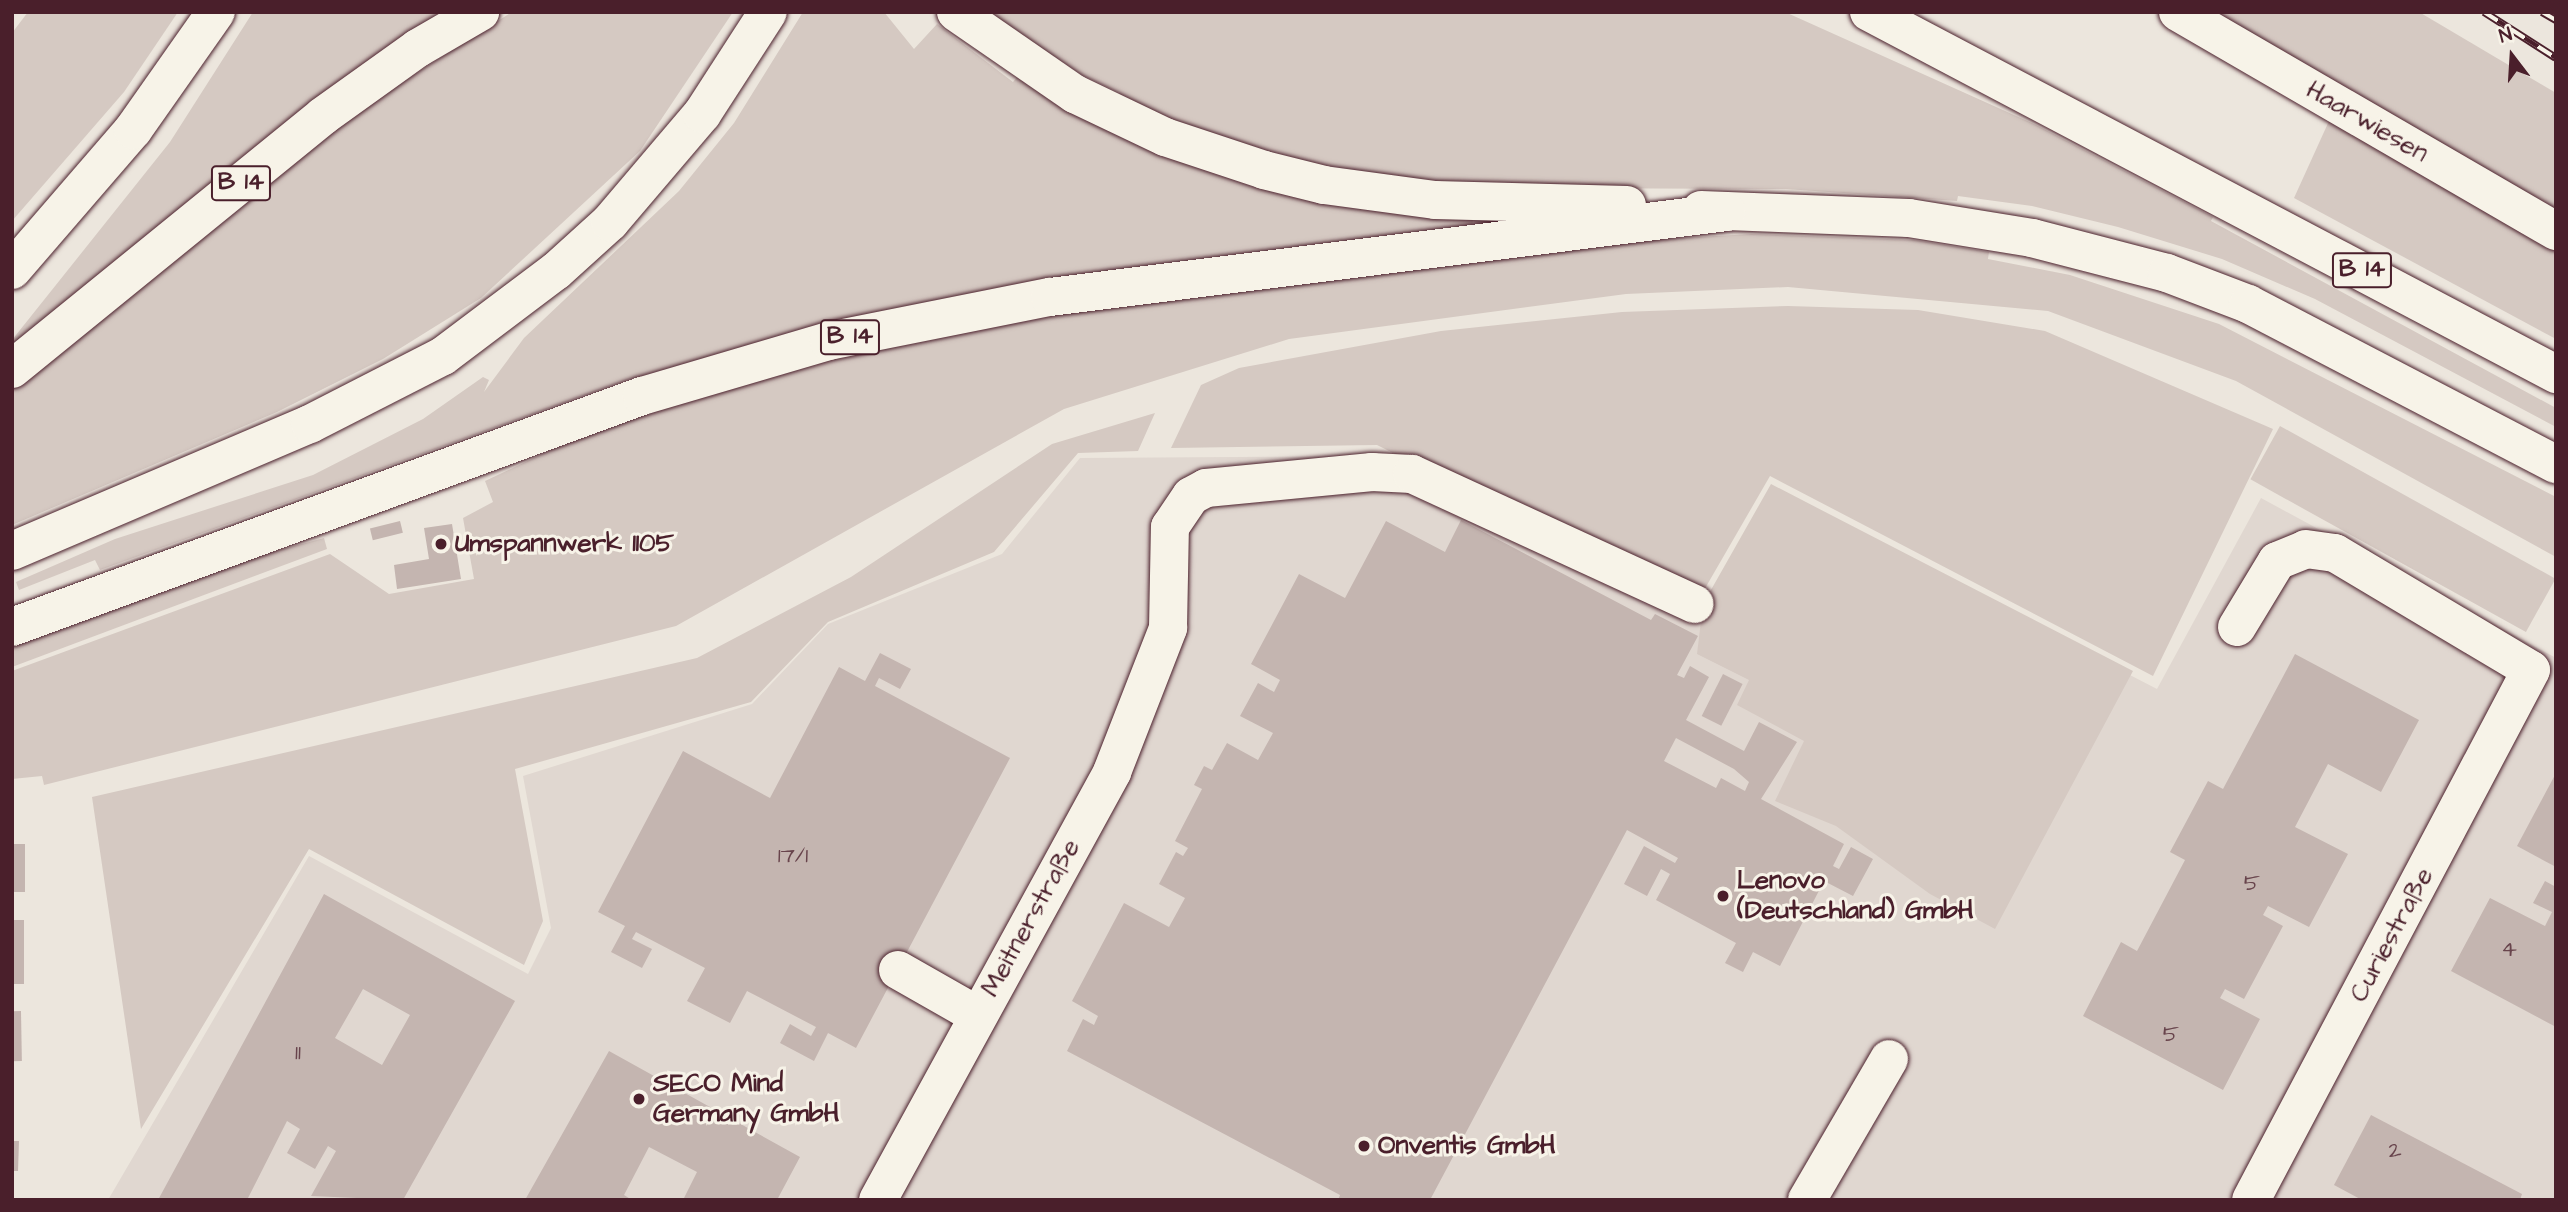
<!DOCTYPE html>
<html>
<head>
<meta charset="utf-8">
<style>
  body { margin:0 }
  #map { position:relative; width:2568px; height:1212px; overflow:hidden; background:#ece6dd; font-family:"Architects Daughter",sans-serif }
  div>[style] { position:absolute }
  .built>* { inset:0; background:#e0d7d0 }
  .green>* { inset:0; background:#d5c9c2; transform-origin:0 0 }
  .building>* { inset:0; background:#c4b5b0; transform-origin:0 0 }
  .roads { filter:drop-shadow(0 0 2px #4a1f2b) drop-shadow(0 0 2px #4a1f2b) }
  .minor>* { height:38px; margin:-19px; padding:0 19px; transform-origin:19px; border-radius:19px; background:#f7f3e8 }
  .highway>* { height:38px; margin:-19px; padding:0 19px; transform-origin:19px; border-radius:19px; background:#f7f3e8 }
  .rail>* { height:8px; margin-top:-4px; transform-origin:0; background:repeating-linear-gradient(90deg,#f7f3e8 0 16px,#4a1f2b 0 32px); box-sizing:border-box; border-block:2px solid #4a1f2b }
  .dots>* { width:19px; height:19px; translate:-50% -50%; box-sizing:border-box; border:4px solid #f7f3e8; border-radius:50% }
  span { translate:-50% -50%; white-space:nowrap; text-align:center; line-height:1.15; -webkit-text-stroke:6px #f7f3e8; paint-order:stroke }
  .number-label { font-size:23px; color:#68444c }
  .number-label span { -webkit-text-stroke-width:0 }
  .shield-label span { padding:2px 5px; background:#f7f3e8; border:2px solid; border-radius:5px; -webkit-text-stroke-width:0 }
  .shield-label { font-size:24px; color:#4a1f2b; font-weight:700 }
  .street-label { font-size:26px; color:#4a1f2b }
  .poi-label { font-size:26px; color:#4a1f2b; font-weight:700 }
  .left { translate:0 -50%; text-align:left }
  .frame { position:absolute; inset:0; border:14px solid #4a1f2b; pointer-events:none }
  .north { position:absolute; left:2477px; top:21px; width:70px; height:70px; -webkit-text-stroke:5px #f7f3e8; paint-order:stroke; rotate:343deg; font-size:19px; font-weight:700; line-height:28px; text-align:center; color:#4a1f2b }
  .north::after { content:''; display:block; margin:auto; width:24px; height:32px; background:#4a1f2b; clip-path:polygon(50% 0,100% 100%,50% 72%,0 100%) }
</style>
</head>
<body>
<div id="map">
  <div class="built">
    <i style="clip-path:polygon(1375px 456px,1702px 620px,1773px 491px,2157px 689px,2261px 498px,2556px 658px,2556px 1200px,108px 1200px,309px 856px,528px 974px,551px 928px,523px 776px,752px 704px,828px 624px,1002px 554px,1080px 458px)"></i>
  </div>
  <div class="green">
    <i style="clip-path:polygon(28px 12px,178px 12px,124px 92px,12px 221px,12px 33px)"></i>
    <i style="clip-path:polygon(253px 12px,450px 12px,12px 348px,12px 340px,170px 142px)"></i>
    <i style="clip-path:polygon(512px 12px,733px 12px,640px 151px,481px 298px,383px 359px,277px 412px,12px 525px,12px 387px,373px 101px)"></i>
    <i style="clip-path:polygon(803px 12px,884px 12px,914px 49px,937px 24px,1013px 82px,1018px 76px,1473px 218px,1472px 230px,634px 383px,632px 378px,100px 570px,95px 560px,19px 590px,16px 582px,115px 539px,313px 475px,423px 419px,483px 377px,489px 380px,484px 392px,524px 338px,679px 191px,734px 123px)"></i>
    <i style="clip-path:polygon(987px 12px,1785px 12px,2036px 125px,2213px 217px,2211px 221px,2556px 408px,2556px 427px,2315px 299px,2222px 259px,2118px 227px,2032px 206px,1958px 196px,1957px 201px,1786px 189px,1520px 188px,1336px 172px,1234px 146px,1117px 96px,1120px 93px,1082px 75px)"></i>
    <i style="clip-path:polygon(2182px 12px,2419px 12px,2556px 93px,2556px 209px)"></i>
    <i style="clip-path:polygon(2334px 110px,2556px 240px,2556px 339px,2294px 198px)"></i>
    <i style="clip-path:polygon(1752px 234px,1914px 240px,1989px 252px,1988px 259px,2070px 275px,2219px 324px,2556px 497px,2556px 557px,2236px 381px,2048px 311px,1788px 287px,1626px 294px,1289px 339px,1064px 409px,676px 626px,44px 785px,42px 776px,12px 779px,12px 671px,330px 554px,389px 594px,474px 579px,463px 518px,493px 502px,485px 481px,591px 431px,860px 350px,1008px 321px,1645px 240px)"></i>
    <i style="clip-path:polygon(1788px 306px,1918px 310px,2045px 331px,2273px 429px,2153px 676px,1770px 476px,1696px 604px,1377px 445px,1171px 448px,1201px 385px,1239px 368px,1441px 331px,1622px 312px)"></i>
    <i style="clip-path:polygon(1155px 413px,1138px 451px,1078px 453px,994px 552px,828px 622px,751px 702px,515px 769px,543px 921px,524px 965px,309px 849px,141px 1129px,92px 797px,697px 658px,851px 577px,1052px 444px)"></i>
    <i style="left:2280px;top:426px;width:315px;height:61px;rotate:29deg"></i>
    <i style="clip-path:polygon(1771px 484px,2133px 671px,1995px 929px,1930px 894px,1836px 826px,1775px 801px,1804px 741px,1737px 705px,1749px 680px,1697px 654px,1703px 604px)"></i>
    <i style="clip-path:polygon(324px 538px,327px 549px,12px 667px,12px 647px,61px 626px,250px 558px)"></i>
  </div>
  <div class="building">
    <i style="clip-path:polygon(evenodd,1461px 520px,1651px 620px,1655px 614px,1698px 636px,1677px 675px,1684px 678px,1690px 666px,1709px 677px,1686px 720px,1744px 751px,1759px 722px,1797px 742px,1761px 799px,1844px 844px,1833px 866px,1839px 869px,1851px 847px,1873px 859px,1853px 896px,1824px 881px,1780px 966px,1753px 952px,1743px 972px,1725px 963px,1736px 943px,1656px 900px,1670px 874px,1661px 869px,1647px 896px,1624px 884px,1644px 846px,1675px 863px,1678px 858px,1627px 830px,1430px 1200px,1338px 1200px,1340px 1195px,1067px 1051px,1083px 1019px,1094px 1025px,1098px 1016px,1072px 1001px,1124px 903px,1169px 927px,1185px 898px,1159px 884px,1176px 852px,1183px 856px,1188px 848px,1175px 841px,1202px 789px,1194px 785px,1204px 766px,1212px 770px,1227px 743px,1258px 760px,1273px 733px,1240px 716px,1258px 683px,1274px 692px,1280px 680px,1251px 664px,1299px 574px,1345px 598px,1386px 521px,1445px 552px,1461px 520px,1676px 738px,1734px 769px,1749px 782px,1745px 791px,1721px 778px,1716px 788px,1664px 761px,1676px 738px)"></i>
    <i style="left:400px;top:521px;width:12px;height:31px;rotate:76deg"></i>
    <i style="clip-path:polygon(452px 524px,461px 579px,397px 589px,394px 565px,429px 559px,424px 528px)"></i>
    <i style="clip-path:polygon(880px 653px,911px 669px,900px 689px,879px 678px,875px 686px,1010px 758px,856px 1048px,828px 1033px,814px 1061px,780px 1043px,790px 1024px,811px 1036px,816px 1027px,747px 991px,730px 1023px,687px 1001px,705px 968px,636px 932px,632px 939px,652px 949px,642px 968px,611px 952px,625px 926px,598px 912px,683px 751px,770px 798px,839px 667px,865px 681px)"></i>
    <i style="clip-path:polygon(2295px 654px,2419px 720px,2381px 792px,2328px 764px,2295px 827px,2348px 854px,2309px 927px,2268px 906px,2263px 915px,2283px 926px,2244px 999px,2225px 989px,2220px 998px,2260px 1019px,2223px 1090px,2083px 1016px,2121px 942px,2137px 951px,2185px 860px,2170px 852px,2208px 781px,2223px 789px)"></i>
    <i style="left:1723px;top:674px;width:22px;height:47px;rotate:27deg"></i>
    <i style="clip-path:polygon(2556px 773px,2556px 867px,2517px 846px)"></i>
    <i style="left:12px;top:844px;width:13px;height:48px"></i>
    <i style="clip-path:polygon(2545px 881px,2556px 887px,2556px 1027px,2451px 971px,2490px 898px,2545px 926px,2552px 912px,2533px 903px)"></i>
    <i style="clip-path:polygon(evenodd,324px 894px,515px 1001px,403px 1200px,311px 1196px,336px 1151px,328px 1146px,315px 1169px,287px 1153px,300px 1129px,287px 1121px,247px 1200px,158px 1200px,324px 894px,363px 989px,410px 1015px,382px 1065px,335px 1038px,363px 989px)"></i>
    <i style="left:12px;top:920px;width:12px;height:64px"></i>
    <i style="left:21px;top:1011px;width:50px;height:9px;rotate:89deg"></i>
    <i style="clip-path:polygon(609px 1051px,800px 1157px,777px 1200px,683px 1200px,697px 1172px,649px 1147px,624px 1195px,632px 1200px,525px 1200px)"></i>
    <i style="clip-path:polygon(2371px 1115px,2522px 1194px,2520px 1200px,2362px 1200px,2334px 1185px)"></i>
    <i style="clip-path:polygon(12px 1141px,19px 1141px,18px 1171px,12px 1171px)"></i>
  </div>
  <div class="roads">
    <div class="minor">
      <i style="left:2178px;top:12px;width:437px;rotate:30.1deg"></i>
      <i style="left:2237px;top:627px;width:77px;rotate:-58.8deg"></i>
      <i style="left:2277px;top:561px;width:31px;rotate:-22deg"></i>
      <i style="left:2306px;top:549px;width:29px;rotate:8deg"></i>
      <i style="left:2335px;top:553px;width:228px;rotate:30.8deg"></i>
      <i style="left:2531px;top:670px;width:599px;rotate:117.85deg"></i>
      <i style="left:898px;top:970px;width:91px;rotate:29.7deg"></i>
      <i style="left:878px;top:1200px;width:488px;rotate:-61.3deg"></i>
      <i style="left:1112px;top:772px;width:155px;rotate:-68.7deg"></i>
      <i style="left:1168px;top:628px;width:101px;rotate:-88.9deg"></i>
      <i style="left:1170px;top:527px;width:37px;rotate:-56deg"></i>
      <i style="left:1191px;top:496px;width:17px;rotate:-28deg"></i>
      <i style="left:1206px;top:488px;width:167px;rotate:-5.5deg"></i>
      <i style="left:1372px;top:472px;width:40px;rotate:2.9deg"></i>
      <i style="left:1412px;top:474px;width:311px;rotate:24.7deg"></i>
      <i style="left:1807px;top:1200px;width:163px;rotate:-59.8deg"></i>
    </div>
    <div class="highway">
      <i style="left:956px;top:12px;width:145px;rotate:34.6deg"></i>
      <i style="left:1075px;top:94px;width:100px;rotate:25.5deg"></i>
      <i style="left:1165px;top:137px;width:104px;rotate:18.4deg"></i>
      <i style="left:1264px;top:170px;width:62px;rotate:14deg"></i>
      <i style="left:1324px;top:185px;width:112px;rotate:7.7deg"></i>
      <i style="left:1435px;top:200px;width:192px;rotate:1.5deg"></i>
      <i style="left:1869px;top:12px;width:777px;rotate:27.79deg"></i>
      <i style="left:1701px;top:210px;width:208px;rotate:2.2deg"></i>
      <i style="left:1909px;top:218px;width:125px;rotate:9.2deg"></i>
      <i style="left:2032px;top:238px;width:139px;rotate:14.5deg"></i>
      <i style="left:2167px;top:273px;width:87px;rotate:20.9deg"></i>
      <i style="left:2248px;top:304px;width:347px;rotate:27.5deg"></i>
      <i style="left:12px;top:270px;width:185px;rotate:-49.2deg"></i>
      <i style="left:133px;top:130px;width:144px;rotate:-54.9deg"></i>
      <i style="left:12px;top:369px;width:401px;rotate:-39.1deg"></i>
      <i style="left:323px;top:116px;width:117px;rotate:-35.6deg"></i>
      <i style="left:418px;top:48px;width:72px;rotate:-30.1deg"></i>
      <i style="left:12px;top:551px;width:324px;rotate:-23.1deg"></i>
      <i style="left:310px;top:424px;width:149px;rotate:-27.1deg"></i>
      <i style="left:443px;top:356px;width:141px;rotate:-37deg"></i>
      <i style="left:556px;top:271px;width:73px;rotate:-42.2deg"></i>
      <i style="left:610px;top:222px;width:142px;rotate:-49.6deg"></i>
      <i style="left:702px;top:114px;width:121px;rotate:-57.1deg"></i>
      <i style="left:12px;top:627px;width:671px;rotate:-20.14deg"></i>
      <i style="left:642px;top:396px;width:195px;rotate:-16.4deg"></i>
      <i style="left:829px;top:341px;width:225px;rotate:-11.3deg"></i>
      <i style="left:1050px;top:297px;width:682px;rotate:-7.16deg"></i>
    </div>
  </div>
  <div class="rail">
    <i style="left:2484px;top:12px;width:85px;rotate:32.6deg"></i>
    <i style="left:2542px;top:12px;width:16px;rotate:30deg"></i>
  </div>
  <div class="dots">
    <i style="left:441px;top:544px;background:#4a1f2b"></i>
    <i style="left:1723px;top:896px;background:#4a1f2b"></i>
    <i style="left:639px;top:1099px;background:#4a1f2b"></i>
    <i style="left:1364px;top:1146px;background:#4a1f2b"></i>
  </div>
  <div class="number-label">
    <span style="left:793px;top:855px">17/1</span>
    <span style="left:2252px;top:883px">5</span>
    <span style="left:2509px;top:949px">4</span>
    <span style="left:2171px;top:1034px">5</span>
    <span style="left:298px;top:1052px">11</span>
    <span style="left:2395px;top:1150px">2</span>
  </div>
  <div class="shield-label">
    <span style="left:241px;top:183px">B 14</span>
    <span style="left:2362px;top:270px">B 14</span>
    <span style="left:850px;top:337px">B 14</span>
  </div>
  <div class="street-label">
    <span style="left:2367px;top:122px;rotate:30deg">Haarwiesen</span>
    <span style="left:1031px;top:918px;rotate:-61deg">Meitnerstraße</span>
    <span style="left:2392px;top:935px;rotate:-62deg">Curiestraße</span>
  </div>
  <div class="poi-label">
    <span class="left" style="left:455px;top:544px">Umspannwerk 1105</span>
    <span class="left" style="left:1737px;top:896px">Lenovo<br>(Deutschland) GmbH</span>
    <span class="left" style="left:653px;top:1099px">SECO Mind<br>Germany GmbH</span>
    <span class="left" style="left:1378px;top:1146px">Onventis GmbH</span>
  </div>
  <div class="frame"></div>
  <div class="north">N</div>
</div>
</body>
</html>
